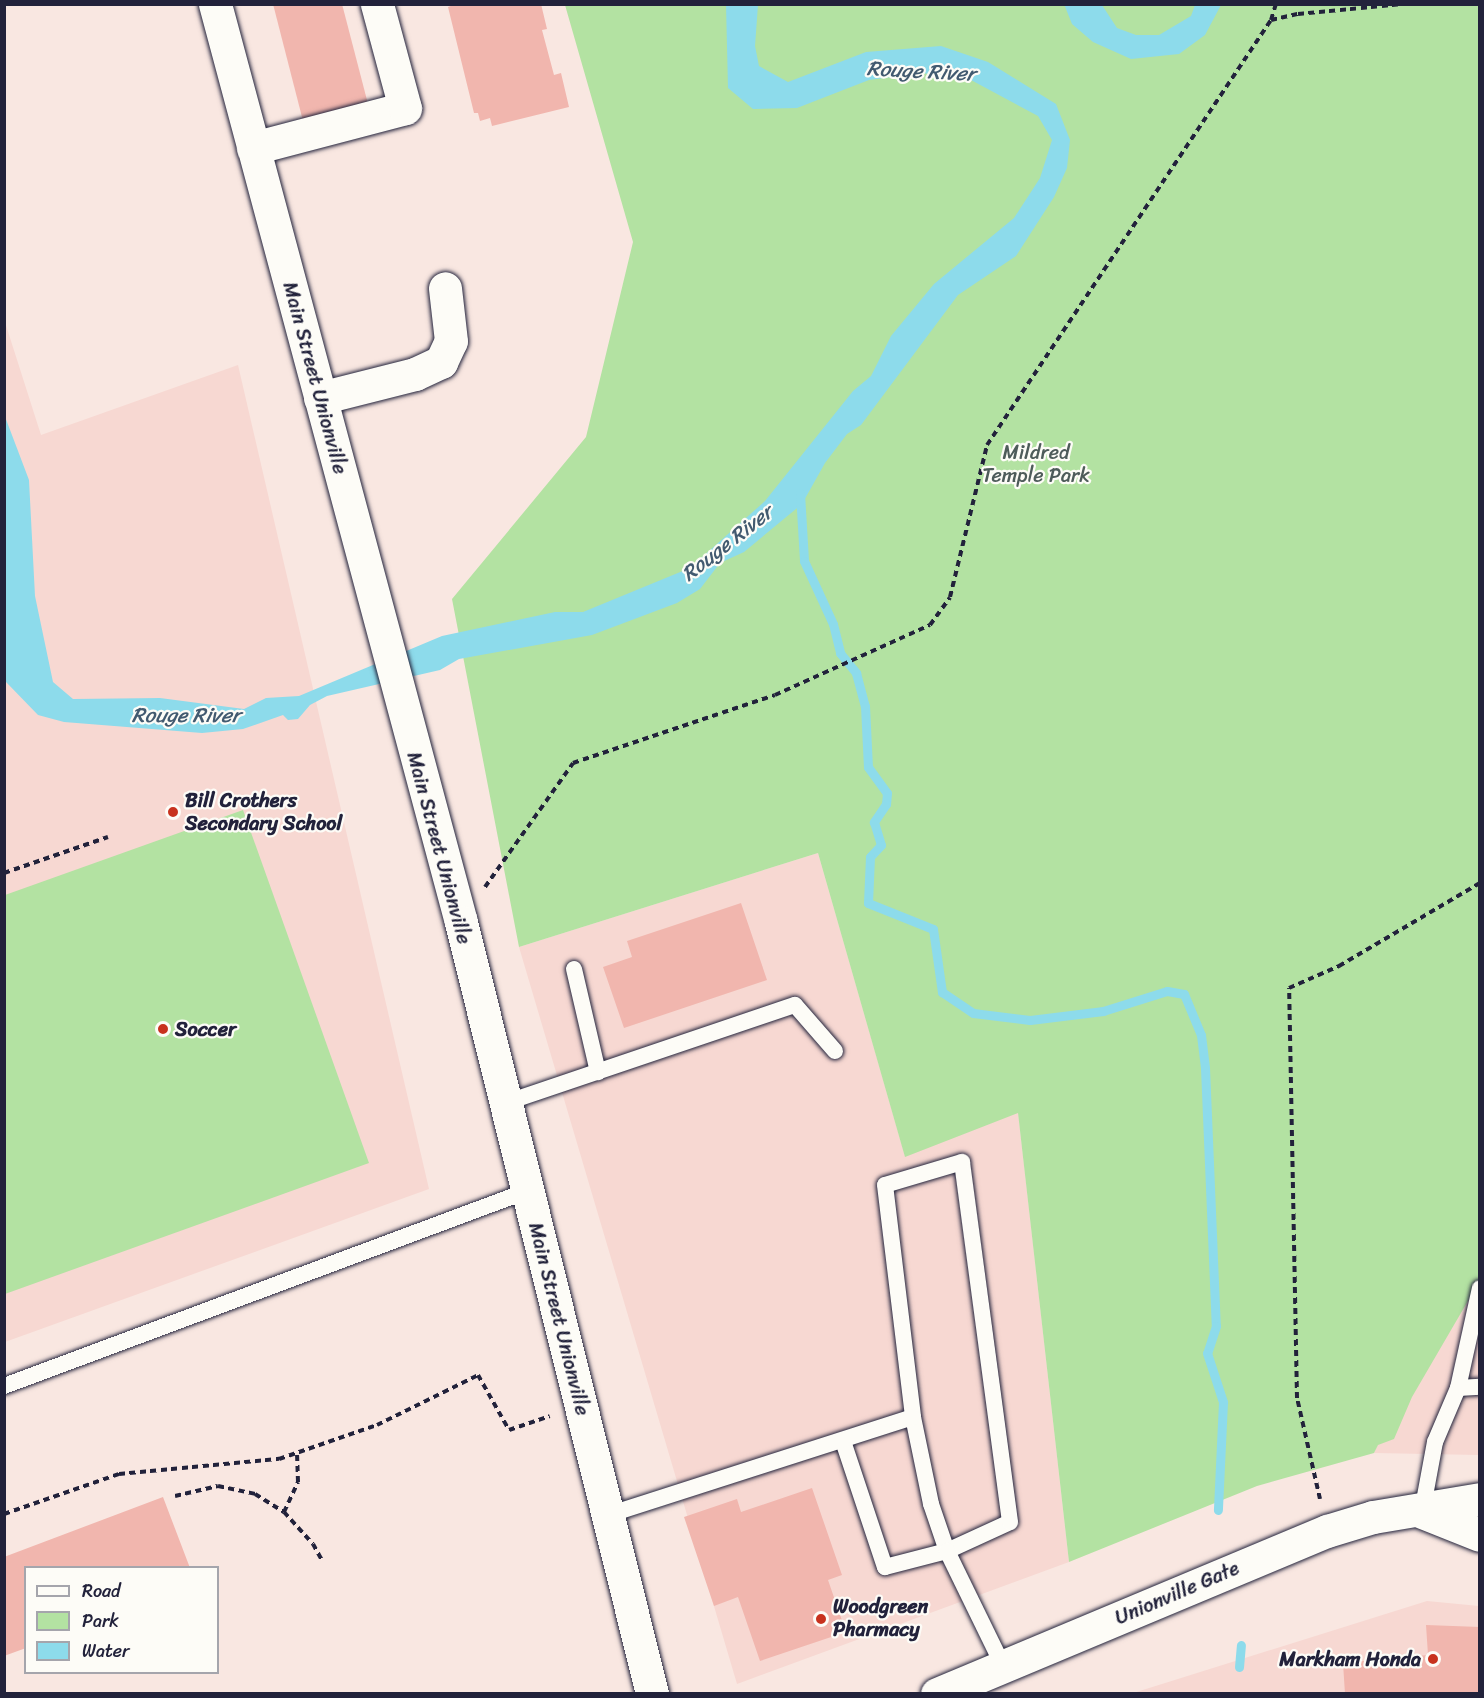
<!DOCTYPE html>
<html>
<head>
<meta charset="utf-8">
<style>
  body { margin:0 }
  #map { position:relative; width:1484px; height:1698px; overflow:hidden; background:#f9e7e1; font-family:Sriracha,sans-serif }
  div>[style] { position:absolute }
  .built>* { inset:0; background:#f7d8d2 }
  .green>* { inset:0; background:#b3e2a2 }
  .water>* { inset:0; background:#8ddbeb }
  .stream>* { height:9px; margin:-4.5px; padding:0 4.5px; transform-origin:4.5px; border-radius:4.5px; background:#8ddbeb }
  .building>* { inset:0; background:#f1b6ae }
  .path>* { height:4px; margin-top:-2px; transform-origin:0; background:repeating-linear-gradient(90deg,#22223b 0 6px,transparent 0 10.5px) }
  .roads { filter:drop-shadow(0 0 2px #22223b) drop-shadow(0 0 2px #22223b) }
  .lane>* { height:16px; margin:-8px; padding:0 8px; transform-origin:8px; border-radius:8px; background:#fdfcf7 }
  .street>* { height:33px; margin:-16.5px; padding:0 16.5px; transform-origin:16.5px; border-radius:16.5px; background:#fdfcf7 }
  .secondary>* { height:33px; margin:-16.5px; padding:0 16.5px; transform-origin:16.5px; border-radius:16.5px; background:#fdfcf7 }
  .dots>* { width:16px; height:16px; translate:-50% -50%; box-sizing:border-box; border:3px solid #fdfcf7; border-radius:50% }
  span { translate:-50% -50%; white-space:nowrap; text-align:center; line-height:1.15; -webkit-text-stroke:4.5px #fdfcf7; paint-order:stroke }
  .street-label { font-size:20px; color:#22223b }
  .park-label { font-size:20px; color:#4e5c5a }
  .poi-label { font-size:20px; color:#22223b; font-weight:700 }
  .left { translate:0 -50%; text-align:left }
  .right { translate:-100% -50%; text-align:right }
  .water-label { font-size:21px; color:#425a70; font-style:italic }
  .frame { position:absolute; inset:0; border:6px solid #22223b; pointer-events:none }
  .legend { position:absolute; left:24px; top:1566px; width:195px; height:108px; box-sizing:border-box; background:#fdfcf7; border:2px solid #a5a5ac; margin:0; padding:8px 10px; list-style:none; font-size:18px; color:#22223b }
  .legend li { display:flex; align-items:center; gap:12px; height:30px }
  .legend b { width:30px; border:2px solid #a5a5ac }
</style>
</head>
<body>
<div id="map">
  <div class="built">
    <i style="clip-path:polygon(4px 319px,41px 435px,238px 365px,429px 1189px,5px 1342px)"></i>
    <i style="clip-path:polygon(818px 853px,905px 1156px,1018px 1112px,1069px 1562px,737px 1684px,519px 947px)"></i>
    <i style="clip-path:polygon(1479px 1214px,1479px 1455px,1374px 1453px)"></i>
    <i style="clip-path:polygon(1427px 1601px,1479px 1606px,1479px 1693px,1130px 1694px)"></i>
  </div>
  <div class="green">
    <i style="clip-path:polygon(565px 5px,1479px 5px,1479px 1282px,1412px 1397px,1394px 1439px,1378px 1445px,1374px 1453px,1257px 1486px,1069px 1562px,1018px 1113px,905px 1157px,818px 853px,519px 947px,452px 599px,586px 437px,633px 242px)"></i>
    <i style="clip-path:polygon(243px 810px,369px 1163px,5px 1294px,5px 895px)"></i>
  </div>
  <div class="water">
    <i style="clip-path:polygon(1064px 4px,1102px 5px,1117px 28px,1136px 35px,1159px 35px,1191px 16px,1195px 5px,1221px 5px,1205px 35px,1179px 54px,1131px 59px,1093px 42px,1072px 24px)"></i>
    <i style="clip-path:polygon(726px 5px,758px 5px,755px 46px,759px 66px,788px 82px,866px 52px,941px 46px,988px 62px,1056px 104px,1070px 140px,1067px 168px,1054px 197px,1016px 256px,958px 295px,861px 425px,847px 434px,825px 463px,802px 504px,744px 552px,720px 563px,700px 589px,677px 603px,592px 635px,459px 659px,440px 670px,327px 696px,310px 705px,298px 719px,288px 720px,283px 715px,243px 729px,202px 733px,64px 722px,38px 715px,6px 682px,4px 414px,29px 480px,35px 596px,53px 682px,73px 699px,160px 698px,244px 709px,266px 698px,299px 696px,442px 636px,555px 612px,583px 612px,690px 568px,765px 501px,853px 391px,871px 376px,891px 336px,934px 284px,1014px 218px,1040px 178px,1052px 140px,1038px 116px,971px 80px,922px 73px,869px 80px,797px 108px,753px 109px,728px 88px)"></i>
  </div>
  <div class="stream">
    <i style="left:800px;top:493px;width:68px;rotate:86.6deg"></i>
    <i style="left:804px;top:561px;width:69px;rotate:65.3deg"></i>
    <i style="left:833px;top:624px;width:30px;rotate:76deg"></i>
    <i style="left:840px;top:653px;width:26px;rotate:51deg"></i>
    <i style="left:856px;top:673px;width:34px;rotate:75deg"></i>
    <i style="left:865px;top:706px;width:61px;rotate:87.2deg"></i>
    <i style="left:868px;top:767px;width:32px;rotate:54deg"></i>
    <i style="left:887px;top:793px;width:11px;rotate:95deg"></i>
    <i style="left:886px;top:804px;width:22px;rotate:124deg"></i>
    <i style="left:874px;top:822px;width:24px;rotate:73deg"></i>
    <i style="left:881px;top:845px;width:16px;rotate:133deg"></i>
    <i style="left:870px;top:857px;width:46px;rotate:92.5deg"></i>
    <i style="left:868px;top:903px;width:70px;rotate:21.8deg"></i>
    <i style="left:933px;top:929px;width:64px;rotate:81.9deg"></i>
    <i style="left:942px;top:992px;width:37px;rotate:34deg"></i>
    <i style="left:973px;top:1013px;width:57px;rotate:7deg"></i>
    <i style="left:1030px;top:1020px;width:74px;rotate:-7deg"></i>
    <i style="left:1103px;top:1011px;width:67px;rotate:-17.4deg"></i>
    <i style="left:1167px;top:991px;width:17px;rotate:10deg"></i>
    <i style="left:1184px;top:994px;width:44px;rotate:67.5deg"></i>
    <i style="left:1201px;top:1035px;width:33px;rotate:83deg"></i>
    <i style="left:1205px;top:1068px;width:258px;rotate:87.6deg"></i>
    <i style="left:1216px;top:1326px;width:28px;rotate:108deg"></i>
    <i style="left:1207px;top:1353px;width:52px;rotate:71.9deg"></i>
    <i style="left:1223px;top:1402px;width:108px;rotate:92.7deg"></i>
    <i style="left:1239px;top:1667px;width:22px;rotate:-85deg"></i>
  </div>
  <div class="building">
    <i style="clip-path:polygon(273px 4px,342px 4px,368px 104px,303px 121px)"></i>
    <i style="clip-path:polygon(456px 4px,541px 4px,547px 29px,542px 30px,554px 75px,561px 73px,569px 107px,492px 126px,490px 118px,480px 121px,478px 113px,474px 113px,448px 7px)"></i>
    <i style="clip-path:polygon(741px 903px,767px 980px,624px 1028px,603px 967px,632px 957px,627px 941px)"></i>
    <i style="clip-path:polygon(812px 1488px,842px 1575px,828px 1580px,846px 1632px,760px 1661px,738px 1597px,714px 1606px,684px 1517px,737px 1499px,741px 1512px)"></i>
    <i style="clip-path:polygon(163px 1497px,190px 1568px,26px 1568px,26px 1648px,4px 1656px,4px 1557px)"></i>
    <i style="clip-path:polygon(1426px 1625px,1480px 1627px,1480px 1694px,1345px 1694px,1343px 1663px,1428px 1655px)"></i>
  </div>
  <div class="path">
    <i style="left:1271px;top:20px;width:17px;rotate:-73deg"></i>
    <i style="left:4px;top:873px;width:110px;rotate:-19.1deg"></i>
    <i style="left:485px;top:887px;width:152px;rotate:-54.6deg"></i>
    <i style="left:573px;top:763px;width:213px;rotate:-18.6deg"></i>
    <i style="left:775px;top:695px;width:170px;rotate:-24.3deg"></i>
    <i style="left:930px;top:625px;width:34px;rotate:-54deg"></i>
    <i style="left:950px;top:597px;width:156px;rotate:-76.3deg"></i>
    <i style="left:987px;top:445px;width:511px;rotate:-56.25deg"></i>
    <i style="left:1271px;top:20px;width:28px;rotate:-13deg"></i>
    <i style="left:1298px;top:14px;width:105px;rotate:-5.4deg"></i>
    <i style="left:175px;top:1496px;width:44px;rotate:-13.1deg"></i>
    <i style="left:218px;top:1486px;width:38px;rotate:12deg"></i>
    <i style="left:255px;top:1494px;width:34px;rotate:32deg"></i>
    <i style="left:284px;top:1512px;width:43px;rotate:47.8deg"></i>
    <i style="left:313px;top:1544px;width:18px;rotate:61deg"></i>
    <i style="left:1320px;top:1499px;width:104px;rotate:-102.8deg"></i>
    <i style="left:1297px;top:1398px;width:410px;rotate:-91.1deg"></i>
    <i style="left:1289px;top:988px;width:55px;rotate:-23.7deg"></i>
    <i style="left:1339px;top:966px;width:164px;rotate:-30.5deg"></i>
    <i style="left:284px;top:1512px;width:33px;rotate:-65deg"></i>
    <i style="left:298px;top:1482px;width:30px;rotate:-92deg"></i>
    <i style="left:4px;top:1514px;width:122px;rotate:-19.2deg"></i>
    <i style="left:119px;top:1474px;width:161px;rotate:-5.4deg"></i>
    <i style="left:279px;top:1459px;width:104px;rotate:-19.1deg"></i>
    <i style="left:377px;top:1425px;width:113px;rotate:-26.3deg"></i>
    <i style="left:478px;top:1375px;width:63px;rotate:60.6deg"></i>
    <i style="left:509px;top:1430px;width:43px;rotate:-18.9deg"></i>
  </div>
  <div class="roads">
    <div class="lane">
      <i style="left:574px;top:969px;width:106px;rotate:76.9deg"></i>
      <i style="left:505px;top:1103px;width:306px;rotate:-18.7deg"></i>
      <i style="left:795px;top:1005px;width:61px;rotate:49deg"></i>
      <i style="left:4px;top:1386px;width:558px;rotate:-20.45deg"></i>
      <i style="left:1458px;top:1388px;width:102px;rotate:-77.6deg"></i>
      <i style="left:843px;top:1441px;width:133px;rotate:71.6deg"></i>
      <i style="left:885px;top:1567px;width:64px;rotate:-14.5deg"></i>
      <i style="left:947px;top:1551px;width:69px;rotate:-24.7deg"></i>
      <i style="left:1010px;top:1522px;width:363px;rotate:-97.6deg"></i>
      <i style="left:962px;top:1162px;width:80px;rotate:163.4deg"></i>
      <i style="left:885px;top:1185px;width:234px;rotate:83.1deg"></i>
      <i style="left:913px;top:1417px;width:89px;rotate:78.3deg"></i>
      <i style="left:931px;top:1504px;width:50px;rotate:71.2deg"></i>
      <i style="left:947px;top:1551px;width:128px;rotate:64deg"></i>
      <i style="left:1422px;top:1512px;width:71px;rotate:-79.5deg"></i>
      <i style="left:1435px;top:1442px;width:59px;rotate:-66.9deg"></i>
      <i style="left:1458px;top:1388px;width:22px;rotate:-3deg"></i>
      <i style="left:608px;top:1515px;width:320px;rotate:-17.8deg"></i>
    </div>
    <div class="street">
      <i style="left:253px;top:148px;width:157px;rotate:-14.7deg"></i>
      <i style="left:405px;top:108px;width:108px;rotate:-105.1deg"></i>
      <i style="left:320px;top:398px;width:98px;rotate:-14.2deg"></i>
      <i style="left:415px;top:374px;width:29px;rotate:-25deg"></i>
      <i style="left:441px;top:362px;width:23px;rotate:-65deg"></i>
      <i style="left:451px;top:341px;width:53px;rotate:-96.5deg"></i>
    </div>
    <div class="secondary">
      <i style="left:215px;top:4px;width:950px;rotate:75deg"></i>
      <i style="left:461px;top:922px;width:795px;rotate:76.1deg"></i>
      <i style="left:1422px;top:1512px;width:62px;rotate:21.6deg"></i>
      <i style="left:937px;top:1694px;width:423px;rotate:-22.7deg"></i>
      <i style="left:1327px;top:1531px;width:48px;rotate:-16.9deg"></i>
      <i style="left:1373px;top:1517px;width:109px;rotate:-9.5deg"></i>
    </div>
  </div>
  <div class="dots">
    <i style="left:173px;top:812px;background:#c8321e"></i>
    <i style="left:163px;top:1029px;background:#c8321e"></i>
    <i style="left:821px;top:1619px;background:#c8321e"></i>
    <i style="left:1433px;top:1659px;background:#c8321e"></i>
  </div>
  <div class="street-label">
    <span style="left:315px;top:378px;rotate:75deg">Main Street Unionville</span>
    <span style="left:439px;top:848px;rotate:75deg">Main Street Unionville</span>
    <span style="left:559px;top:1319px;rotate:76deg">Main Street Unionville</span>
    <span style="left:1177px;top:1593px;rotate:-23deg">Unionville Gate</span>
  </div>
  <div class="park-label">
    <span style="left:1036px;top:464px">Mildred<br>Temple Park</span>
  </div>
  <div class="poi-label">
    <span class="left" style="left:185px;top:812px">Bill Crothers<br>Secondary School</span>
    <span class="left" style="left:175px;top:1029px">Soccer</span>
    <span class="left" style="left:833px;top:1618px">Woodgreen<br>Pharmacy</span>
    <span class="right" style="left:1421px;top:1659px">Markham Honda</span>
  </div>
  <div class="water-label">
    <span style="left:921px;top:71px;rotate:3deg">Rouge River</span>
    <span style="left:727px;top:543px;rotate:-38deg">Rouge River</span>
    <span style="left:186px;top:715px">Rouge River</span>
  </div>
  <div class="frame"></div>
  <ul class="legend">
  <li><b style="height:8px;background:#fdfcf7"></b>Road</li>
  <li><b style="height:16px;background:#b3e2a2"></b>Park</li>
  <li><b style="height:16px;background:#8ddbeb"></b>Water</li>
  </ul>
</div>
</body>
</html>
